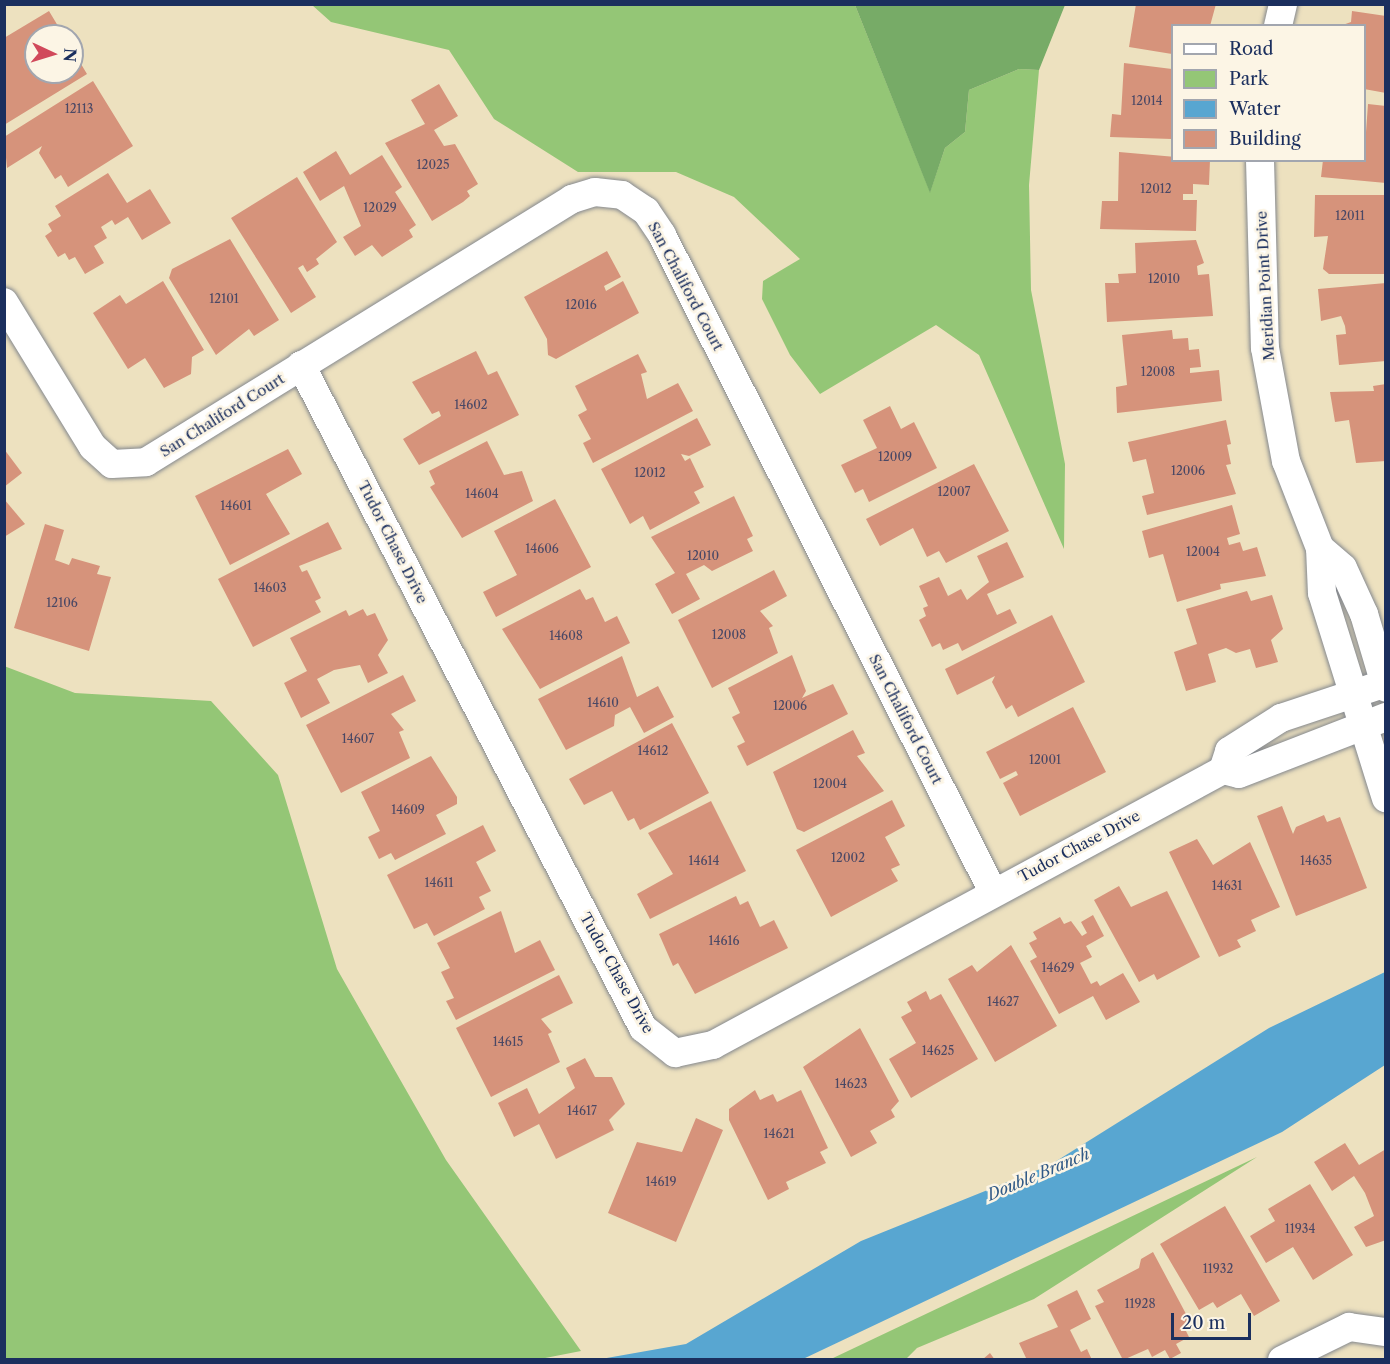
<!DOCTYPE html>
<html>
<head>
<meta charset="utf-8">
<style>
  body { margin:0 }
  #map { position:relative; width:1390px; height:1364px; overflow:hidden; background:#ede1bf; font-family:"Libre Caslon Text",serif }
  div>[style] { position:absolute }
  .green>* { inset:0; background:#94c676 }
  .forest>* { inset:0; background:#77ab67 }
  .water>* { inset:0; background:#58a6d1 }
  .building>* { inset:0; background:#d6937b }
  .roads { filter:drop-shadow(0 0 2px #84888e) drop-shadow(0 0 2px #84888e) }
  .street>* { height:28px; margin:-14px; padding:0 14px; transform-origin:14px; border-radius:14px; background:#fff }
  span { translate:-50% -50%; white-space:nowrap; text-align:center; line-height:1.15; -webkit-text-stroke:5px #fcf5e5; paint-order:stroke }
  .number-label { font-size:12px; color:#4a4865 }
  .number-label span { -webkit-text-stroke-width:0 }
  .street-label { font-size:15px; color:#1b2f5e }
  .water-label { font-size:16px; color:#305986; font-style:italic }
  .frame { position:absolute; inset:0; border:6px solid #1b2f5e; pointer-events:none }
  .legend { position:absolute; left:1171px; top:24px; width:195px; height:138px; box-sizing:border-box; background:#fcf5e5; border:2px solid #a2a6af; margin:0; padding:8px 10px; list-style:none; font-size:18px; color:#1b2f5e }
  .legend li { display:flex; align-items:center; gap:12px; height:30px }
  .legend b { width:30px; border:2px solid #a2a6af }
  .north { position:absolute; left:24px; top:24px; width:60px; height:60px; box-sizing:border-box; background:#fcf5e5; border:2px solid #a2a6af; border-radius:50%; rotate:94deg; font-size:16px; font-weight:700; line-height:24px; text-align:center; color:#1b2f5e }
  .north::after { content:''; display:block; margin:auto; width:21px; height:27px; background:#d1495b; clip-path:polygon(50% 0,100% 100%,50% 72%,0 100%) }
  .scale { position:absolute; left:1171px; top:1313px; width:80px; height:27px; box-sizing:border-box; border:3px solid #1b2f5e; border-top:0; padding-left:8px; font-size:18px; line-height:21px; white-space:nowrap; color:#1b2f5e; -webkit-text-stroke:4px #fcf5e5; paint-order:stroke }
</style>
</head>
<body>
<div id="map">
  <div class="green">
    <i style="clip-path:polygon(312px 5px,855px 5px,930px 192px,945px 148px,965px 132px,969px 90px,1019px 69px,1039px 70px,1029px 185px,1031px 290px,1065px 464px,1064px 549px,979px 355px,936px 325px,820px 394px,790px 355px,762px 299px,763px 281px,800px 259px,734px 197px,676px 172px,578px 172px,494px 119px,449px 50px,331px 22px)"></i>
    <i style="clip-path:polygon(4px 666px,75px 693px,211px 701px,278px 775px,337px 969px,446px 1160px,581px 1351px,535px 1360px,5px 1359px)"></i>
    <i style="clip-path:polygon(1257px 1157px,1034px 1299px,917px 1348px,906px 1359px,831px 1359px)"></i>
  </div>
  <div class="forest">
    <i style="clip-path:polygon(855px 5px,1065px 5px,1039px 70px,1019px 69px,969px 90px,965px 132px,945px 148px,930px 193px)"></i>
  </div>
  <div class="water">
    <i style="clip-path:polygon(1385px 972px,1385px 1065px,1282px 1132px,803px 1359px,601px 1359px,686px 1344px,861px 1241px,1050px 1165px,1269px 1028px)"></i>
  </div>
  <div class="building">
    <i style="clip-path:polygon(1136px 4px,1216px 4px,1210px 26px,1172px 26px,1172px 54px,1129px 47px)"></i>
    <i style="clip-path:polygon(49px 11px,64px 36px,36px 36px,36px 72px,72px 72px,72px 49px,87px 74px,4px 125px,4px 38px)"></i>
    <i style="clip-path:polygon(1352px 11px,1386px 16px,1386px 93px,1364px 89px,1364px 26px,1340px 26px,1351px 22px)"></i>
    <i style="clip-path:polygon(1124px 63px,1172px 69px,1172px 139px,1110px 137px,1112px 114px,1121px 115px)"></i>
    <i style="clip-path:polygon(93px 81px,133px 146px,68px 187px,61px 175px,55px 179px,39px 153px,42px 146px,7px 168px,4px 137px)"></i>
    <i style="clip-path:polygon(439px 84px,458px 116px,434px 130px,444px 146px,455px 144px,478px 184px,467px 191px,470px 196px,463px 202px,432px 221px,385px 143px,425px 124px,411px 100px)"></i>
    <i style="clip-path:polygon(1368px 104px,1386px 106px,1386px 183px,1321px 177px,1323px 160px,1364px 160px)"></i>
    <i style="clip-path:polygon(336px 151px,350px 175px,382px 155px,402px 187px,395px 192px,416px 225px,409px 230px,413px 237px,382px 257px,372px 245px,355px 256px,343px 237px,361px 226px,344px 186px,320px 201px,303px 172px)"></i>
    <i style="clip-path:polygon(1119px 152px,1210px 160px,1209px 185px,1193px 184px,1193px 194px,1183px 194px,1183px 200px,1197px 200px,1196px 231px,1100px 229px,1102px 201px,1118px 201px)"></i>
    <i style="clip-path:polygon(108px 173px,127px 203px,150px 189px,171px 223px,142px 240px,128px 217px,115px 225px,112px 220px,101px 227px,107px 238px,94px 246px,104px 263px,85px 274px,75px 257px,69px 260px,65px 253px,58px 257px,45px 236px,52px 231px,48px 224px,61px 216px,55px 206px)"></i>
    <i style="clip-path:polygon(297px 177px,337px 242px,316px 259px,319px 264px,307px 272px,303px 265px,298px 268px,316px 297px,291px 313px,231px 218px)"></i>
    <i style="clip-path:polygon(1315px 195px,1386px 195px,1386px 274px,1329px 274px,1323px 269px,1328px 236px,1314px 237px)"></i>
    <i style="clip-path:polygon(230px 239px,279px 320px,254px 336px,249px 329px,216px 355px,169px 278px,172px 269px)"></i>
    <i style="clip-path:polygon(1196px 240px,1204px 263px,1197px 266px,1198px 275px,1209px 274px,1213px 316px,1107px 322px,1105px 283px,1119px 283px,1118px 274px,1136px 273px,1135px 243px)"></i>
    <i style="clip-path:polygon(607px 251px,621px 277px,604px 286px,606px 291px,623px 281px,639px 313px,556px 359px,548px 355px,547px 339px,524px 297px)"></i>
    <i style="clip-path:polygon(163px 281px,204px 350px,192px 357px,191px 374px,164px 388px,145px 358px,128px 369px,93px 313px,120px 295px,126px 304px)"></i>
    <i style="clip-path:polygon(1386px 283px,1386px 361px,1339px 365px,1336px 335px,1346px 334px,1345px 326px,1341px 316px,1321px 321px,1318px 289px)"></i>
    <i style="clip-path:polygon(1172px 330px,1173px 339px,1188px 338px,1189px 350px,1199px 349px,1201px 367px,1190px 368px,1190px 373px,1219px 370px,1222px 401px,1117px 413px,1116px 387px,1127px 385px,1122px 335px)"></i>
    <i style="clip-path:polygon(476px 351px,488px 375px,497px 371px,519px 415px,419px 465px,403px 439px,441px 416px,439px 411px,432px 414px,412px 382px)"></i>
    <i style="clip-path:polygon(638px 354px,647px 372px,641px 374px,647px 399px,678px 383px,693px 411px,593px 463px,583px 443px,591px 439px,578px 415px,587px 410px,575px 386px)"></i>
    <i style="clip-path:polygon(1386px 384px,1386px 461px,1356px 463px,1349px 420px,1335px 422px,1330px 392px,1374px 391px,1373px 386px)"></i>
    <i style="clip-path:polygon(890px 406px,901px 429px,914px 422px,937px 468px,869px 502px,863px 489px,855px 493px,841px 465px,877px 448px,863px 420px)"></i>
    <i style="clip-path:polygon(697px 418px,711px 445px,689px 456px,681px 454px,685px 461px,690px 458px,704px 487px,694px 492px,700px 503px,650px 530px,643px 516px,630px 524px,601px 469px)"></i>
    <i style="clip-path:polygon(1226px 420px,1231px 444px,1227px 445px,1231px 464px,1226px 465px,1236px 494px,1147px 515px,1142px 496px,1154px 493px,1146px 459px,1133px 462px,1128px 442px)"></i>
    <i style="clip-path:polygon(487px 441px,504px 475px,522px 471px,533px 501px,462px 538px,430px 487px,435px 484px,429px 471px)"></i>
    <i style="clip-path:polygon(4px 449px,22px 473px,4px 487px)"></i>
    <i style="clip-path:polygon(288px 449px,302px 474px,266px 494px,290px 534px,230px 565px,195px 496px)"></i>
    <i style="clip-path:polygon(974px 464px,1009px 531px,946px 563px,939px 551px,927px 557px,913px 528px,880px 546px,866px 519px)"></i>
    <i style="clip-path:polygon(734px 496px,753px 536px,747px 539px,753px 551px,712px 571px,704px 565px,686px 574px,700px 599px,672px 614px,655px 584px,675px 573px,651px 537px)"></i>
    <i style="clip-path:polygon(4px 499px,25px 524px,4px 537px)"></i>
    <i style="clip-path:polygon(555px 499px,591px 567px,496px 617px,483px 592px,517px 575px,494px 531px)"></i>
    <i style="clip-path:polygon(1232px 505px,1240px 534px,1227px 538px,1229px 545px,1240px 542px,1243px 551px,1257px 547px,1266px 576px,1220px 584px,1221px 589px,1177px 602px,1163px 554px,1149px 558px,1142px 531px)"></i>
    <i style="clip-path:polygon(328px 522px,342px 549px,299px 566px,302px 572px,307px 570px,321px 598px,315px 601px,321px 612px,253px 647px,218px 579px)"></i>
    <i style="clip-path:polygon(45px 524px,64px 530px,55px 560px,69px 565px,72px 558px,100px 566px,97px 574px,111px 577px,89px 651px,14px 628px)"></i>
    <i style="clip-path:polygon(1007px 542px,1024px 577px,987px 594px,997px 615px,1010px 609px,1017px 623px,962px 651px,958px 643px,943px 650px,940px 643px,932px 647px,919px 620px,926px 616px,923px 608px,928px 606px,919px 586px,939px 577px,948px 596px,961px 589px,967px 600px,989px 582px,977px 556px)"></i>
    <i style="clip-path:polygon(774px 570px,787px 596px,760px 611px,773px 626px,769px 628px,778px 653px,712px 688px,678px 620px)"></i>
    <i style="clip-path:polygon(580px 589px,586px 600px,593px 597px,605px 622px,617px 616px,630px 643px,540px 689px,502px 629px)"></i>
    <i style="clip-path:polygon(1247px 591px,1251px 601px,1272px 595px,1283px 629px,1271px 640px,1278px 662px,1256px 668px,1250px 649px,1236px 653px,1226px 648px,1208px 654px,1216px 682px,1186px 691px,1174px 652px,1197px 644px,1186px 609px)"></i>
    <i style="clip-path:polygon(363px 609px,367px 616px,375px 613px,388px 640px,378px 655px,388px 673px,368px 683px,360px 665px,334px 670px,317px 679px,330px 703px,301px 718px,284px 683px,307px 671px,290px 638px,346px 610px,349px 616px)"></i>
    <i style="clip-path:polygon(1052px 615px,1085px 682px,1018px 717px,1012px 705px,1006px 709px,992px 682px,995px 676px,957px 695px,945px 669px)"></i>
    <i style="clip-path:polygon(792px 655px,806px 691px,802px 698px,833px 684px,848px 714px,747px 766px,737px 746px,745px 742px,732px 717px,740px 713px,728px 688px)"></i>
    <i style="clip-path:polygon(622px 656px,637px 697px,658px 686px,674px 717px,644px 733px,630px 707px,615px 715px,614px 726px,566px 750px,538px 699px)"></i>
    <i style="clip-path:polygon(403px 675px,416px 701px,391px 714px,404px 730px,399px 732px,410px 758px,341px 793px,306px 725px)"></i>
    <i style="clip-path:polygon(1073px 707px,1106px 772px,1020px 816px,1003px 783px,1018px 775px,1016px 771px,1000px 779px,986px 752px)"></i>
    <i style="clip-path:polygon(672px 723px,709px 793px,640px 830px,634px 818px,628px 821px,612px 791px,584px 805px,569px 779px)"></i>
    <i style="clip-path:polygon(853px 730px,865px 753px,857px 756px,884px 791px,804px 832px,797px 829px,773px 772px)"></i>
    <i style="clip-path:polygon(431px 756px,457px 797px,457px 804px,436px 815px,446px 834px,395px 860px,391px 853px,379px 859px,368px 837px,380px 831px,361px 792px)"></i>
    <i style="clip-path:polygon(892px 800px,905px 826px,885px 837px,900px 865px,891px 869px,898px 881px,831px 917px,796px 850px)"></i>
    <i style="clip-path:polygon(711px 801px,746px 871px,650px 919px,637px 894px,673px 874px,648px 833px)"></i>
    <i style="clip-path:polygon(1282px 806px,1293px 834px,1296px 827px,1324px 815px,1327px 822px,1340px 817px,1367px 888px,1296px 916px,1257px 816px)"></i>
    <i style="clip-path:polygon(483px 825px,496px 851px,476px 862px,491px 891px,479px 897px,485px 909px,434px 936px,427px 923px,414px 929px,387px 875px)"></i>
    <i style="clip-path:polygon(1197px 839px,1213px 865px,1250px 842px,1280px 907px,1251px 920px,1256px 931px,1237px 940px,1241px 947px,1219px 957px,1169px 852px)"></i>
    <i style="clip-path:polygon(1119px 886px,1131px 907px,1167px 891px,1200px 957px,1157px 980px,1154px 974px,1139px 982px,1094px 900px)"></i>
    <i style="clip-path:polygon(736px 896px,740px 905px,748px 901px,760px 927px,774px 920px,788px 948px,695px 994px,678px 963px,673px 966px,659px 934px)"></i>
    <i style="clip-path:polygon(501px 911px,515px 953px,540px 940px,555px 970px,456px 1020px,446px 1001px,454px 998px,441px 972px,450px 968px,437px 943px)"></i>
    <i style="clip-path:polygon(1093px 915px,1104px 936px,1086px 946px,1092px 957px,1080px 963px,1091px 984px,1097px 981px,1100px 986px,1123px 973px,1140px 1002px,1106px 1020px,1093px 996px,1059px 1014px,1030px 961px,1037px 957px,1029px 943px,1037px 939px,1033px 932px,1060px 917px,1064px 924px,1071px 921px,1082px 936px,1087px 933px,1081px 922px)"></i>
    <i style="clip-path:polygon(1011px 945px,1057px 1026px,995px 1062px,948px 979px,972px 965px,977px 972px)"></i>
    <i style="clip-path:polygon(559px 975px,573px 1003px,541px 1019px,552px 1032px,548px 1034px,560px 1062px,491px 1097px,456px 1028px)"></i>
    <i style="clip-path:polygon(926px 991px,930px 1000px,941px 994px,978px 1059px,911px 1098px,889px 1059px,916px 1043px,901px 1017px,912px 1011px,907px 1002px)"></i>
    <i style="clip-path:polygon(860px 1028px,899px 1101px,891px 1110px,895px 1117px,870px 1131px,877px 1143px,851px 1157px,803px 1067px)"></i>
    <i style="clip-path:polygon(585px 1058px,595px 1077px,612px 1077px,625px 1104px,609px 1120px,614px 1130px,556px 1159px,539px 1124px,514px 1137px,498px 1103px,527px 1088px,539px 1114px,575px 1088px,566px 1068px)"></i>
    <i style="clip-path:polygon(755px 1090px,760px 1100px,773px 1094px,777px 1102px,801px 1090px,828px 1148px,820px 1152px,826px 1163px,786px 1182px,789px 1189px,768px 1200px,729px 1120px,729px 1109px)"></i>
    <i style="clip-path:polygon(696px 1118px,723px 1130px,676px 1242px,608px 1213px,637px 1142px,682px 1152px)"></i>
    <i style="clip-path:polygon(1345px 1143px,1359px 1165px,1386px 1149px,1386px 1240px,1366px 1247px,1354px 1227px,1374px 1216px,1365px 1193px,1354px 1176px,1332px 1191px,1314px 1162px)"></i>
    <i style="clip-path:polygon(1310px 1184px,1353px 1255px,1313px 1280px,1293px 1247px,1266px 1263px,1250px 1236px,1275px 1221px,1268px 1209px)"></i>
    <i style="clip-path:polygon(1225px 1206px,1280px 1301px,1254px 1316px,1241px 1294px,1217px 1308px,1213px 1302px,1199px 1310px,1160px 1244px)"></i>
    <i style="clip-path:polygon(1153px 1252px,1193px 1327px,1186px 1331px,1189px 1337px,1176px 1344px,1181px 1353px,1170px 1359px,1165px 1350px,1152px 1357px,1148px 1349px,1123px 1360px,1095px 1306px,1104px 1302px,1097px 1290px,1139px 1268px,1141px 1259px)"></i>
    <i style="clip-path:polygon(1077px 1290px,1091px 1319px,1070px 1330px,1081px 1352px,1087px 1349px,1092px 1360px,1027px 1360px,1019px 1343px,1058px 1327px,1047px 1305px)"></i>
    <i style="clip-path:polygon(990px 1353px,995px 1360px,982px 1360px)"></i>
  </div>
  <div class="roads">
    <div class="street">
      <i style="left:1278px;top:26px;width:23px;rotate:-77deg"></i>
      <i style="left:1260px;top:160px;width:188px;rotate:88.5deg"></i>
      <i style="left:1265px;top:348px;width:115px;rotate:79.5deg"></i>
      <i style="left:1286px;top:461px;width:93px;rotate:68.7deg"></i>
      <i style="left:1320px;top:548px;width:45px;rotate:87.5deg"></i>
      <i style="left:1322px;top:593px;width:215px;rotate:72.7deg"></i>
      <i style="left:4px;top:302px;width:170px;rotate:58.5deg"></i>
      <i style="left:93px;top:447px;width:25px;rotate:42deg"></i>
      <i style="left:112px;top:464px;width:34px;rotate:-3deg"></i>
      <i style="left:146px;top:462px;width:501px;rotate:-31.69deg"></i>
      <i style="left:572px;top:199px;width:24px;rotate:-17deg"></i>
      <i style="left:595px;top:192px;width:27px;rotate:6deg"></i>
      <i style="left:622px;top:195px;width:29px;rotate:34deg"></i>
      <i style="left:646px;top:211px;width:29px;rotate:56deg"></i>
      <i style="left:662px;top:235px;width:736px;rotate:63.26deg"></i>
      <i style="left:301px;top:365px;width:746px;rotate:62.71deg"></i>
      <i style="left:643px;top:1028px;width:41px;rotate:38deg"></i>
      <i style="left:675px;top:1053px;width:39px;rotate:-12deg"></i>
      <i style="left:713px;top:1045px;width:579px;rotate:-28.33deg"></i>
      <i style="left:1223px;top:770px;width:16px;rotate:14deg"></i>
      <i style="left:1239px;top:774px;width:158px;rotate:-21.2deg"></i>
      <i style="left:1320px;top:548px;width:30px;rotate:41deg"></i>
      <i style="left:1343px;top:568px;width:51px;rotate:65.5deg"></i>
      <i style="left:1364px;top:614px;width:77px;rotate:73.4deg"></i>
      <i style="left:1223px;top:770px;width:20px;rotate:-72deg"></i>
      <i style="left:1229px;top:751px;width:62px;rotate:-32.4deg"></i>
      <i style="left:1281px;top:718px;width:111px;rotate:-18.4deg"></i>
      <i style="left:1282px;top:1360px;width:75px;rotate:-26.2deg"></i>
      <i style="left:1349px;top:1327px;width:37px;rotate:8deg"></i>
    </div>
  </div>
  <div class="number-label">
    <span style="left:1147px;top:101px">12014</span>
    <span style="left:79px;top:109px">12113</span>
    <span style="left:433px;top:165px">12025</span>
    <span style="left:1156px;top:189px">12012</span>
    <span style="left:380px;top:208px">12029</span>
    <span style="left:1350px;top:216px">12011</span>
    <span style="left:1164px;top:279px">12010</span>
    <span style="left:224px;top:299px">12101</span>
    <span style="left:581px;top:305px">12016</span>
    <span style="left:1158px;top:372px">12008</span>
    <span style="left:471px;top:405px">14602</span>
    <span style="left:895px;top:457px">12009</span>
    <span style="left:1188px;top:471px">12006</span>
    <span style="left:650px;top:473px">12012</span>
    <span style="left:954px;top:492px">12007</span>
    <span style="left:482px;top:494px">14604</span>
    <span style="left:236px;top:506px">14601</span>
    <span style="left:542px;top:549px">14606</span>
    <span style="left:1203px;top:552px">12004</span>
    <span style="left:703px;top:556px">12010</span>
    <span style="left:270px;top:588px">14603</span>
    <span style="left:62px;top:603px">12106</span>
    <span style="left:729px;top:635px">12008</span>
    <span style="left:566px;top:636px">14608</span>
    <span style="left:603px;top:703px">14610</span>
    <span style="left:790px;top:706px">12006</span>
    <span style="left:358px;top:739px">14607</span>
    <span style="left:653px;top:751px">14612</span>
    <span style="left:1045px;top:760px">12001</span>
    <span style="left:830px;top:784px">12004</span>
    <span style="left:408px;top:810px">14609</span>
    <span style="left:848px;top:858px">12002</span>
    <span style="left:704px;top:861px">14614</span>
    <span style="left:1316px;top:861px">14635</span>
    <span style="left:439px;top:883px">14611</span>
    <span style="left:1227px;top:886px">14631</span>
    <span style="left:724px;top:941px">14616</span>
    <span style="left:1058px;top:968px">14629</span>
    <span style="left:1003px;top:1002px">14627</span>
    <span style="left:508px;top:1042px">14615</span>
    <span style="left:938px;top:1051px">14625</span>
    <span style="left:851px;top:1084px">14623</span>
    <span style="left:582px;top:1111px">14617</span>
    <span style="left:779px;top:1134px">14621</span>
    <span style="left:661px;top:1182px">14619</span>
    <span style="left:1300px;top:1229px">11934</span>
    <span style="left:1218px;top:1269px">11932</span>
    <span style="left:1140px;top:1304px">11928</span>
  </div>
  <div class="street-label">
    <span style="left:686px;top:286px;rotate:62deg">San Chaliford Court</span>
    <span style="left:1265px;top:286px;rotate:-93deg">Meridian Point Drive</span>
    <span style="left:222px;top:415px;rotate:-32deg">San Chaliford Court</span>
    <span style="left:393px;top:542px;rotate:63deg">Tudor Chase Drive</span>
    <span style="left:906px;top:719px;rotate:63deg">San Chaliford Court</span>
    <span style="left:1079px;top:846px;rotate:-28deg">Tudor Chase Drive</span>
    <span style="left:617px;top:973px;rotate:61deg">Tudor Chase Drive</span>
  </div>
  <div class="water-label">
    <span style="left:1038px;top:1174px;rotate:-23deg">Double Branch</span>
  </div>
  <div class="frame"></div>
  <ul class="legend">
  <li><b style="height:8px;background:#fff"></b>Road</li>
  <li><b style="height:16px;background:#94c676"></b>Park</li>
  <li><b style="height:16px;background:#58a6d1"></b>Water</li>
  <li><b style="height:16px;background:#d6937b"></b>Building</li>
  </ul>
  <div class="north">N</div>
  <div class="scale">20 m</div>
</div>
</body>
</html>
